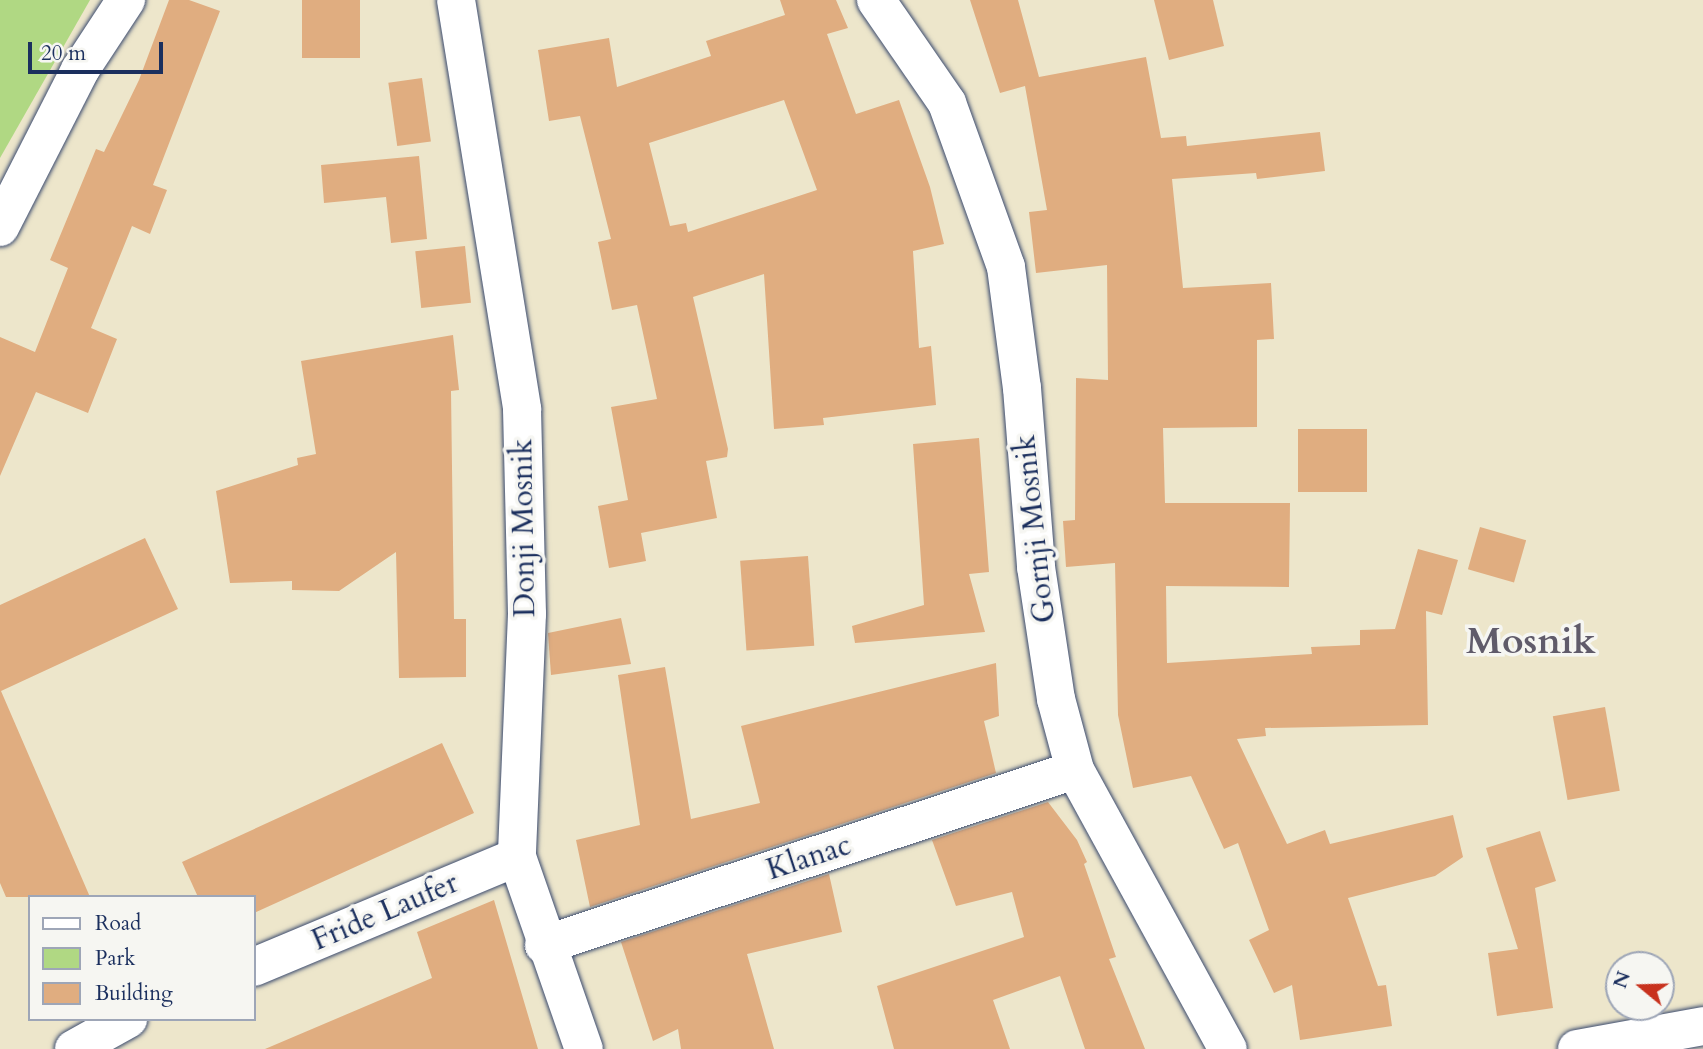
<!DOCTYPE html>
<html>
<head>
<meta charset="utf-8">
<style>
  body { margin:0 }
  #map { position:relative; width:1703px; height:1049px; overflow:hidden; background:#ede6cb; font-family:Cardo,serif }
  div>[style] { position:absolute }
  .green>* { inset:0; background:#b0d883 }
  .building>* { inset:0; background:#e0ad80; transform-origin:0 0 }
  .roads { filter:drop-shadow(0 0 2px #3a4a6e) drop-shadow(0 0 2px #3a4a6e) }
  .street>* { height:38px; margin:-19px; padding:0 19px; transform-origin:19px; border-radius:19px; background:#fff }
  span { translate:-50% -50%; white-space:nowrap; text-align:center; line-height:1.15; -webkit-text-stroke:7px #f6f6f2; paint-order:stroke }
  .street-label { font-size:30px; color:#1b2f5e }
  .district-label { font-size:37px; color:#605b6a; font-weight:700 }
  .legend { position:absolute; left:28px; top:895px; width:228px; height:126px; box-sizing:border-box; background:#f6f6f2; border:2px solid #9ea6b7; margin:0; padding:9px 12px; list-style:none; font-size:21px; color:#1b2f5e }
  .legend li { display:flex; align-items:center; gap:14px; height:35px }
  .legend b { width:35px; border:2px solid #9ea6b7 }
  .north { position:absolute; left:1605px; top:951px; width:70px; height:70px; box-sizing:border-box; background:#f6f6f2; border:2px solid #9ea6b7; border-radius:50%; rotate:289deg; font-size:19px; font-weight:700; line-height:28px; text-align:center; color:#1b2f5e }
  .north::after { content:''; display:block; margin:auto; width:24px; height:32px; background:#c8321e; clip-path:polygon(50% 0,100% 100%,50% 72%,0 100%) }
  .scale { position:absolute; left:28px; top:42px; width:135px; height:32px; box-sizing:border-box; border:4px solid #1b2f5e; border-top:0; padding-left:9px; font-size:21px; line-height:24px; white-space:nowrap; color:#1b2f5e; -webkit-text-stroke:5px #f6f6f2; paint-order:stroke }
</style>
</head>
<body>
<div id="map">
  <div class="green">
    <i style="clip-path:polygon(0 0,90px 0,0 158px)"></i>
  </div>
  <div class="building">
    <i style="clip-path:polygon(169px 0,189px 0,220px 11px,153px 185px,167px 190px,150px 234px,132px 226px,91px 328px,117px 339px,88px 413px,36px 392px,0 476px,0 337px,35px 352px,68px 268px,50px 260px,96px 149px,104px 152px,139px 80px)"></i>
    <i style="left:302px;top:0;width:58px;height:58px"></i>
    <i style="clip-path:polygon(evenodd,780px 0,836px 0,848px 28px,827px 34px,856px 114px,899px 100px,930px 187px,944px 244px,913px 251px,919px 348px,931px 346px,936px 405px,823px 418px,824px 425px,774px 429px,764px 274px,693px 297px,728px 449px,727px 457px,706px 461px,717px 518px,641px 533px,646px 561px,609px 568px,598px 506px,628px 500px,611px 407px,657px 399px,637px 305px,612px 310px,598px 242px,611px 239px,580px 116px,549px 121px,538px 50px,609px 38px,617px 87px,711px 56px,706px 41px,785px 15px,780px 0,784px 100px,817px 190px,688px 232px,686px 223px,670px 226px,649px 143px,784px 100px)"></i>
    <i style="clip-path:polygon(970px 0,1018px 0,1039px 77px,1146px 57px,1161px 138px,1186px 136px,1187px 146px,1320px 132px,1325px 171px,1257px 179px,1256px 173px,1172px 179px,1183px 288px,1271px 283px,1274px 339px,1257px 340px,1257px 427px,1163px 428px,1165px 503px,1290px 503px,1289px 587px,1166px 586px,1167px 663px,1312px 654px,1311px 647px,1360px 645px,1360px 630px,1395px 629px,1418px 549px,1458px 560px,1442px 615px,1426px 611px,1428px 725px,1265px 728px,1266px 736px,1237px 739px,1287px 844px,1325px 830px,1330px 844px,1453px 815px,1463px 857px,1435px 876px,1348px 898px,1378px 986px,1386px 985px,1392px 1026px,1300px 1040px,1292px 985px,1274px 993px,1249px 940px,1269px 930px,1238px 843px,1224px 849px,1191px 776px,1133px 788px,1118px 715px,1115px 563px,1066px 567px,1063px 521px,1075px 520px,1076px 378px,1108px 380px,1107px 265px,1036px 273px,1029px 212px,1047px 210px,1025px 86px,1000px 93px)"></i>
    <i style="clip-path:polygon(1154px 0,1213px 0,1224px 46px,1169px 60px)"></i>
    <i style="left:422px;top:78px;width:64px;height:34px;rotate:82deg"></i>
    <i style="clip-path:polygon(419px 156px,427px 239px,391px 243px,386px 197px,324px 203px,321px 165px)"></i>
    <i style="left:465px;top:246px;width:57px;height:50px;rotate:84deg"></i>
    <i style="clip-path:polygon(453px 335px,459px 390px,451px 391px,454px 619px,466px 619px,466px 677px,399px 678px,396px 552px,339px 591px,292px 590px,292px 581px,230px 583px,216px 491px,298px 465px,297px 458px,316px 454px,301px 361px)"></i>
    <i style="left:1298px;top:429px;width:69px;height:63px"></i>
    <i style="clip-path:polygon(979px 438px,989px 572px,969px 574px,985px 632px,855px 643px,852px 626px,924px 605px,913px 444px)"></i>
    <i style="left:1480px;top:527px;width:48px;height:44px;rotate:16deg"></i>
    <i style="clip-path:polygon(145px 538px,178px 609px,1px 691px,90px 897px,6px 897px,0 883px,0 605px)"></i>
    <i style="left:808px;top:556px;width:90px;height:68px;rotate:86deg"></i>
    <i style="clip-path:polygon(621px 618px,631px 664px,551px 675px,548px 633px)"></i>
    <i style="clip-path:polygon(996px 663px,999px 716px,984px 721px,996px 773px,590px 907px,576px 840px,640px 825px,618px 675px,665px 667px,691px 819px,760px 803px,741px 726px)"></i>
    <i style="left:1605px;top:707px;width:85px;height:53px;rotate:80deg"></i>
    <i style="clip-path:polygon(442px 743px,474px 813px,254px 913px,254px 897px,198px 897px,182px 862px)"></i>
    <i style="clip-path:polygon(1048px 802px,1077px 840px,1087px 862px,1084px 864px,1116px 957px,1109px 959px,1145px 1049px,1085px 1049px,1060px 976px,993px 1000px,1010px 1049px,894px 1049px,877px 986px,1024px 937px,1012px 892px,956px 906px,932px 840px)"></i>
    <i style="clip-path:polygon(1540px 831px,1556px 881px,1535px 888px,1553px 1008px,1497px 1016px,1488px 953px,1518px 949px,1486px 848px)"></i>
    <i style="clip-path:polygon(829px 874px,842px 932px,747px 954px,774px 1049px,681px 1049px,678px 1029px,653px 1041px,621px 942px)"></i>
    <i style="clip-path:polygon(494px 900px,538px 1049px,265px 1049px,432px 978px,417px 932px)"></i>
  </div>
  <div class="roads">
    <div class="street">
      <i style="left:456px;top:0;width:414px;rotate:80.8deg"></i>
      <i style="left:522px;top:409px;width:205px;rotate:88.6deg"></i>
      <i style="left:527px;top:614px;width:243px;rotate:92.4deg"></i>
      <i style="left:517px;top:857px;width:203px;rotate:70.8deg"></i>
      <i style="left:876px;top:0;width:125px;rotate:55.4deg"></i>
      <i style="left:947px;top:103px;width:174px;rotate:70.2deg"></i>
      <i style="left:1006px;top:267px;width:122px;rotate:82.5deg"></i>
      <i style="left:1022px;top:388px;width:180px;rotate:85.5deg"></i>
      <i style="left:1036px;top:567px;width:134px;rotate:81.4deg"></i>
      <i style="left:1056px;top:699px;width:73px;rotate:75deg"></i>
      <i style="left:1075px;top:770px;width:318px;rotate:61.3deg"></i>
      <i style="left:0;top:227px;width:176px;rotate:-63deg"></i>
      <i style="left:80px;top:70px;width:84px;rotate:-56.7deg"></i>
      <i style="left:544px;top:945px;width:559px;rotate:-18.24deg"></i>
      <i style="left:254px;top:967px;width:285px;rotate:-22.7deg"></i>
      <i style="left:74px;top:1049px;width:62px;rotate:-29.1deg"></i>
      <i style="left:1577px;top:1049px;width:128px;rotate:-10.3deg"></i>
    </div>
  </div>
  <div class="street-label">
    <span style="left:524px;top:528px;rotate:-91deg">Donji Mosnik</span>
    <span style="left:1035px;top:529px;rotate:-96deg">Gornji Mosnik</span>
    <span style="left:809px;top:858px;rotate:-18deg">Klanac</span>
    <span style="left:385px;top:912px;rotate:-23deg">Fride Laufer</span>
  </div>
  <div class="district-label">
    <span style="left:1531px;top:641px">Mosnik</span>
  </div>
  <ul class="legend">
  <li><b style="height:9px;background:#fff"></b>Road</li>
  <li><b style="height:19px;background:#b0d883"></b>Park</li>
  <li><b style="height:19px;background:#e0ad80"></b>Building</li>
  </ul>
  <div class="north">N</div>
  <div class="scale">20 m</div>
</div>
</body>
</html>
